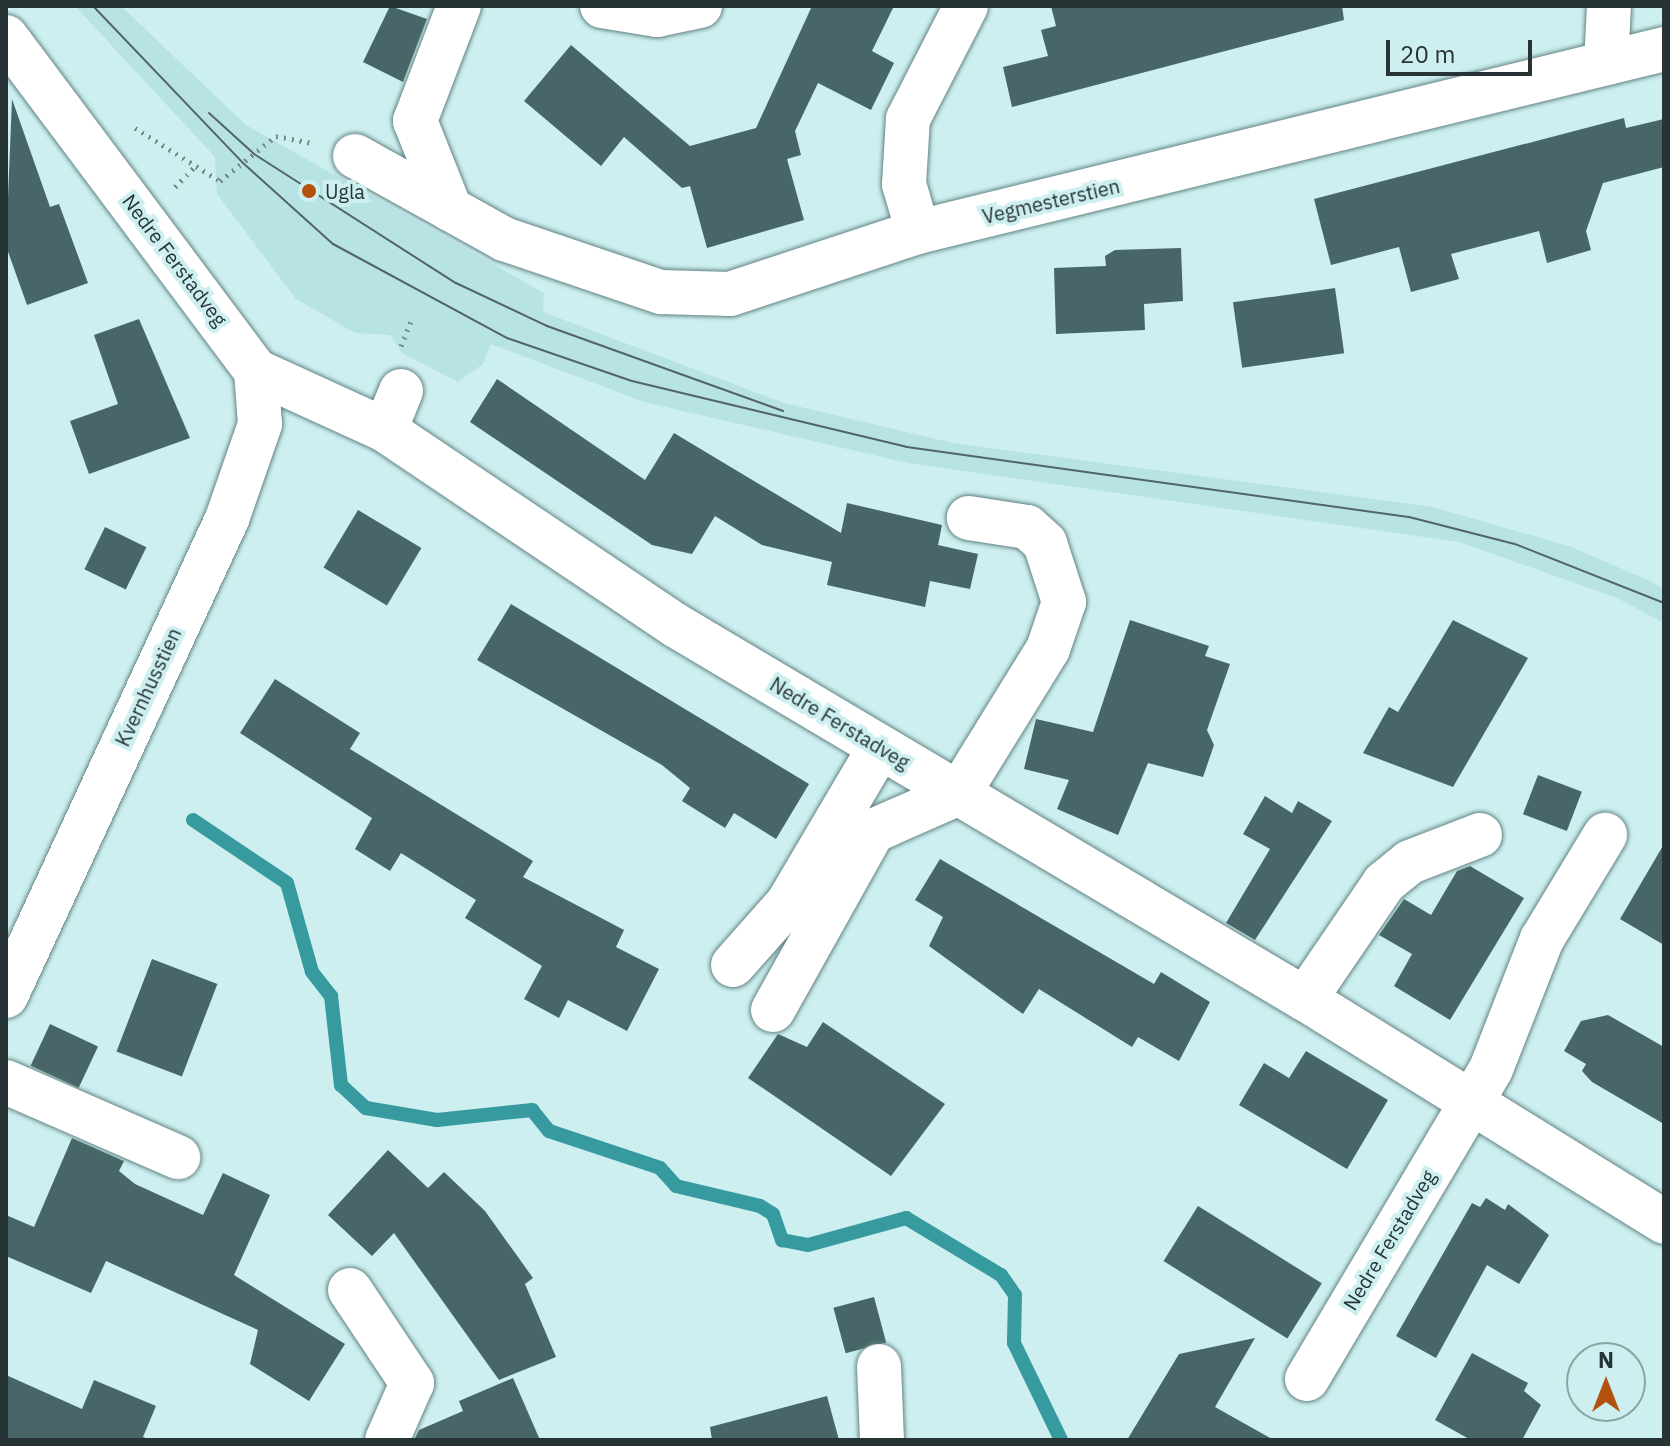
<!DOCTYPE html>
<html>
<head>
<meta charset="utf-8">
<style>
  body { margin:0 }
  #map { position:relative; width:1670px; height:1446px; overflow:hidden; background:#cdeff0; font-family:"IBM Plex Sans",sans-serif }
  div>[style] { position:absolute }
  .built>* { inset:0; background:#b8e3e4 }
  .stream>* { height:14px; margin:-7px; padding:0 7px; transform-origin:7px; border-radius:7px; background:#369a9e }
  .building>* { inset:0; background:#486667; transform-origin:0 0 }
  .path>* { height:5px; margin-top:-2.5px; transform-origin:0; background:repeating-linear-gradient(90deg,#758c8d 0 2px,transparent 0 8px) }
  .roads { filter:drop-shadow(0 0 2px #638383) drop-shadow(0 0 2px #638383) }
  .minor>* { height:44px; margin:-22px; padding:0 22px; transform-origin:22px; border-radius:22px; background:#fff }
  .tram>* { height:2px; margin:-1px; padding:0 1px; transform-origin:1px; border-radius:1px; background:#526566 }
  .dots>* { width:22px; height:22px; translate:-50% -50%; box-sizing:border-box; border:4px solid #cdeff0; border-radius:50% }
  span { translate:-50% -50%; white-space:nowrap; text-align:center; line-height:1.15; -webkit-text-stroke:8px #cdeff0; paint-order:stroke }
  .poi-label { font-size:20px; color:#273435 }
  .left { translate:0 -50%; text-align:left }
  .street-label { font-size:20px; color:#273435 }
  .frame { position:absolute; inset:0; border:8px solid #273435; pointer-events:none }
  .north { position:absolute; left:1566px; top:1342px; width:80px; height:80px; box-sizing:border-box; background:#cdeff0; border:2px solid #8ba4a5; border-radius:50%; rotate:0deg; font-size:22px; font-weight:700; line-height:32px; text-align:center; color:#273435 }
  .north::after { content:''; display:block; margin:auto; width:28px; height:36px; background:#b2520e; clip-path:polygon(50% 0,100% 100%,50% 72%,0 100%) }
  .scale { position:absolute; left:1386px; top:40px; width:146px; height:36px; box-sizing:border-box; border:4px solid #273435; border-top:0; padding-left:10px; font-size:24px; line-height:28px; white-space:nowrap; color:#273435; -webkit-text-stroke:6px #cdeff0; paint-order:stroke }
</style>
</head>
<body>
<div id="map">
  <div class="built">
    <i style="clip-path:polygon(75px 6px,121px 6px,246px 125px,544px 293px,543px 312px,784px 403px,953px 443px,1433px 507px,1569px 546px,1650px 581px,1664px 589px,1664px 623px,1617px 598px,1459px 542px,908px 463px,644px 402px,491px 344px,483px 364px,458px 382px,402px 353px,390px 335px,355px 333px,296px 299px,217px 194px,215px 157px)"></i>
  </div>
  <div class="stream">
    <i style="left:193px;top:820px;width:113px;rotate:33.8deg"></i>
    <i style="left:287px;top:883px;width:92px;rotate:74.3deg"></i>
    <i style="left:312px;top:972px;width:31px;rotate:52deg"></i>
    <i style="left:331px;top:996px;width:90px;rotate:83.6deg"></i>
    <i style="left:341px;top:1085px;width:34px;rotate:43deg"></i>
    <i style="left:366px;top:1108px;width:72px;rotate:9.6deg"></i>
    <i style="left:437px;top:1120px;width:96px;rotate:-6deg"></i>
    <i style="left:532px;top:1110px;width:27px;rotate:51deg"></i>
    <i style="left:549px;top:1131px;width:117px;rotate:18.4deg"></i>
    <i style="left:660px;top:1168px;width:24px;rotate:48deg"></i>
    <i style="left:676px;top:1186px;width:86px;rotate:13.4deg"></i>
    <i style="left:760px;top:1206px;width:15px;rotate:32deg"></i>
    <i style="left:773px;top:1214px;width:28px;rotate:71deg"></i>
    <i style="left:782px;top:1240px;width:26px;rotate:11deg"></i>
    <i style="left:808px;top:1245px;width:102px;rotate:-15.4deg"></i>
    <i style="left:906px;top:1218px;width:111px;rotate:31deg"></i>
    <i style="left:1001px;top:1275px;width:24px;rotate:55deg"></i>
    <i style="left:1015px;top:1295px;width:48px;rotate:91.2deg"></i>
    <i style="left:1014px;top:1343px;width:108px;rotate:64.1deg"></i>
  </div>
  <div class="building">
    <i style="clip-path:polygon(390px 6px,427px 19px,403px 82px,363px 62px)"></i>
    <i style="clip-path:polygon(812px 6px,894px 6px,872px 51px,894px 63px,871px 110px,818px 83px,795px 131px,801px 155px,787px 159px,804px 220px,707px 248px,690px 186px,682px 188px,624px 137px,601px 166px,524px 101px,571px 45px,690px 146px,756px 128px)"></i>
    <i style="clip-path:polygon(1051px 6px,1342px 6px,1344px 20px,1012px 107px,1003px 67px,1048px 56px,1041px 30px,1056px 26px)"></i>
    <i style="clip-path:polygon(12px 99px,50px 207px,59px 204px,88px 283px,27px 305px,6px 246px)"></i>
    <i style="clip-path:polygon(1624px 118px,1626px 128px,1664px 119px,1664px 167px,1603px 183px,1586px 231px,1591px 250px,1547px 263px,1539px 231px,1451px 254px,1459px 279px,1411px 292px,1399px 247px,1331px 265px,1314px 199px)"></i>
    <i style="clip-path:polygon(1181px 248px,1183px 301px,1144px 304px,1145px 330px,1056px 334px,1054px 268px,1106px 266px,1105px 256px,1115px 250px)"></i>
    <i style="left:1335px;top:288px;width:66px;height:103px;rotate:82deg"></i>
    <i style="clip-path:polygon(139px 319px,190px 438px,89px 474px,70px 421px,118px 404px,94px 335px)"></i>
    <i style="clip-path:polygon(497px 379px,645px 480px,674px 433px,841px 533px,847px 503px,942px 525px,938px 545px,978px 554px,970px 589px,930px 581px,925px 607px,827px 585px,832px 562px,762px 545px,715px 516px,692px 554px,652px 545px,470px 422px)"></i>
    <i style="left:358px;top:510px;width:74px;height:67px;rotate:31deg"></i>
    <i style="left:105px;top:527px;width:46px;height:47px;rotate:26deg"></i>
    <i style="clip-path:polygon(511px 604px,809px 784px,776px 839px,734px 813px,725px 828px,682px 801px,690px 788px,662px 765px,477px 660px)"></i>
    <i style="clip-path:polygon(1130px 620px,1209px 646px,1205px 656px,1230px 664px,1207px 730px,1214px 745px,1203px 777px,1148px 763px,1118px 835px,1057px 809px,1069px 780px,1024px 769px,1036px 719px,1093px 732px)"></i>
    <i style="clip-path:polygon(1453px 620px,1528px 658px,1453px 787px,1363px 753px,1389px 707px,1398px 712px)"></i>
    <i style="clip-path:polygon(275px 679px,360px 733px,350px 749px,533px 861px,523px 877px,624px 930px,616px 947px,659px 969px,627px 1031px,568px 1000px,559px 1018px,524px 999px,542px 966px,465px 918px,476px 900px,401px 853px,390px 871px,355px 849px,372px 818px,240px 733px)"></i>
    <i style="left:1538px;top:775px;width:47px;height:42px;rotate:21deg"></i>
    <i style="clip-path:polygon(1265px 796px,1292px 813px,1298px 801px,1332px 821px,1255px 940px,1226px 923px,1270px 849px,1243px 834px)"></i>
    <i style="clip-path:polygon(1664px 844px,1664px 945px,1620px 919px)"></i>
    <i style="clip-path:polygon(940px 859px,1154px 984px,1161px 972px,1210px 1002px,1179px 1061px,1138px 1037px,1132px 1047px,1039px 989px,1023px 1014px,929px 946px,943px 917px,915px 900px)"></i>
    <i style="clip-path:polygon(1470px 866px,1524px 898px,1450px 1020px,1394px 986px,1412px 954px,1379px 935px,1404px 899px,1431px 915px,1457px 871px)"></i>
    <i style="left:152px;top:959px;width:70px;height:99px;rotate:21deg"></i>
    <i style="clip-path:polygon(1608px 1015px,1664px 1047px,1664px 1124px,1592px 1082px,1582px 1071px,1586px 1064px,1564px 1051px,1581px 1021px)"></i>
    <i style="clip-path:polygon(823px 1022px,945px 1104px,891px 1176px,748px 1078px,778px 1034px,807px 1047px)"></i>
    <i style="left:50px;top:1024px;width:53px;height:46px;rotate:25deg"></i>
    <i style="clip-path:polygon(1306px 1051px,1388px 1100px,1347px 1169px,1239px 1105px,1264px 1063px,1289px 1078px)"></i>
    <i style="clip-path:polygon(72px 1138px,124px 1161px,119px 1171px,135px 1184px,203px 1215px,223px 1173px,270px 1195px,234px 1275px,345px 1344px,309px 1401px,250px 1364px,258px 1330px,106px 1261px,91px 1293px,6px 1256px,6px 1215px,34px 1227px)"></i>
    <i style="clip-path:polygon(388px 1150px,428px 1188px,444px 1172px,485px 1211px,533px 1278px,525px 1284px,556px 1357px,499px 1380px,394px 1233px,372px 1256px,328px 1215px)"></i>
    <i style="clip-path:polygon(1486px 1198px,1505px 1210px,1508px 1204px,1549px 1235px,1519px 1284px,1487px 1265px,1436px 1358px,1396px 1336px,1472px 1203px,1480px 1207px)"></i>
    <i style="left:1198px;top:1206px;width:146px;height:65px;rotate:32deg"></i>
    <i style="left:874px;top:1297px;width:47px;height:42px;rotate:75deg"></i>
    <i style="clip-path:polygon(1255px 1338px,1215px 1407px,1274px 1440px,1127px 1440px,1179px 1354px)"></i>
    <i style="clip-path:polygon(1472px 1353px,1528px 1383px,1524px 1391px,1541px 1405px,1522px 1440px,1471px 1440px,1435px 1420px)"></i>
    <i style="clip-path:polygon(6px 1375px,82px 1409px,94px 1380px,156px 1406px,143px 1437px,151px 1440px,6px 1440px)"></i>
    <i style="clip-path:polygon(513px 1378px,540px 1440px,414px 1440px,419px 1430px,463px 1411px,459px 1401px)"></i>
    <i style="clip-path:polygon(827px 1396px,839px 1440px,712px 1440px,710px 1427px)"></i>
  </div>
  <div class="path">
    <i style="left:135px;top:128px;width:100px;rotate:31.9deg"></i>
    <i style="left:220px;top:181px;width:72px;rotate:-38.8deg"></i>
    <i style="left:276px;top:136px;width:37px;rotate:11deg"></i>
    <i style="left:175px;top:187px;width:30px;rotate:-46deg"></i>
    <i style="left:401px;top:346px;width:27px;rotate:-68deg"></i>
  </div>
  <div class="roads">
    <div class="minor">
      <i style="left:602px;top:6px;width:56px;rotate:9.3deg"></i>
      <i style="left:657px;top:15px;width:44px;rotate:-11.8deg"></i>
      <i style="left:6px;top:37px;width:417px;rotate:53.2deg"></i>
      <i style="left:256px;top:371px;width:142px;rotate:24.6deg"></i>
      <i style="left:1606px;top:63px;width:57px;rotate:-87deg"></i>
      <i style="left:355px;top:156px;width:171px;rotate:29.1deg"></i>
      <i style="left:504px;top:239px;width:166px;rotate:18.7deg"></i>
      <i style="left:661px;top:292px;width:69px;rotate:1.7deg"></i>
      <i style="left:730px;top:294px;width:198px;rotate:-18.3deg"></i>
      <i style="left:918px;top:232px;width:768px;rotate:-13.78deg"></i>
      <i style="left:450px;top:209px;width:95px;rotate:-111.7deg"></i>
      <i style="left:415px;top:121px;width:123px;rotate:-69.1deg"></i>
      <i style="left:918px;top:232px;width:50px;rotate:-106.3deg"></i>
      <i style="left:904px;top:184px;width:65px;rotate:-86.5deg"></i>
      <i style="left:908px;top:119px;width:127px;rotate:-62.8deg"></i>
      <i style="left:401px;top:391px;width:42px;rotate:112.3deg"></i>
      <i style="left:385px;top:430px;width:349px;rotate:33.9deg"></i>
      <i style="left:675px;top:625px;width:733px;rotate:30.7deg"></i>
      <i style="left:1305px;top:999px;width:423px;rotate:31.8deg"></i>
      <i style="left:733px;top:965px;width:83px;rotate:-48.4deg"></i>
      <i style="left:788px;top:903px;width:181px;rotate:-59.5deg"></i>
      <i style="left:6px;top:996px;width:526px;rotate:-65.14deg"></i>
      <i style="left:227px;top:519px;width:101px;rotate:-70.8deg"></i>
      <i style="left:260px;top:424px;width:53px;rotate:-94.3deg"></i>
      <i style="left:1305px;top:999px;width:140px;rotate:-55.7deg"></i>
      <i style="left:1384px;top:883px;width:33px;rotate:-39deg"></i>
      <i style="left:1410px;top:862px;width:75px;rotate:-21.1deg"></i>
      <i style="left:773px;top:1010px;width:205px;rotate:-60.8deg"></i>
      <i style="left:873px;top:831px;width:94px;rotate:-23.8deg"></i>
      <i style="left:959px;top:793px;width:169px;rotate:-58.3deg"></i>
      <i style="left:1048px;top:649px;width:50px;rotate:-71.2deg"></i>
      <i style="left:1064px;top:602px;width:62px;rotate:-107.9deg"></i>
      <i style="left:1045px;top:543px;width:24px;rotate:-138deg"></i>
      <i style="left:1027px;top:527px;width:59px;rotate:-171.2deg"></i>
      <i style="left:6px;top:1082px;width:188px;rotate:23.6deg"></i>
      <i style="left:350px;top:1290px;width:112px;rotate:56.3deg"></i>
      <i style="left:412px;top:1383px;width:62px;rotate:113.7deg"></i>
      <i style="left:879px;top:1366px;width:74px;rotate:87.7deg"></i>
      <i style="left:1307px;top:1379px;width:360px;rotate:-59.3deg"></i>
      <i style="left:1491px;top:1069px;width:140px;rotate:-68.6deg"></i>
      <i style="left:1542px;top:939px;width:122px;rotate:-58.8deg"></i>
    </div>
  </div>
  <div class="tram">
    <i style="left:93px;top:6px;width:217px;rotate:46.3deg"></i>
    <i style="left:243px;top:163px;width:121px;rotate:42deg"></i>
    <i style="left:333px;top:244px;width:198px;rotate:28.4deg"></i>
    <i style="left:507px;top:338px;width:132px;rotate:19deg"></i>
    <i style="left:632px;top:381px;width:282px;rotate:13.5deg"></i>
    <i style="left:906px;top:447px;width:508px;rotate:7.92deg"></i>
    <i style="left:1409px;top:517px;width:109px;rotate:14.3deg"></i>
    <i style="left:1515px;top:544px;width:160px;rotate:21.6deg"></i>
    <i style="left:209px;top:113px;width:61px;rotate:42.3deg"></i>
    <i style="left:254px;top:154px;width:240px;rotate:32.6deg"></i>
    <i style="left:456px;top:283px;width:101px;rotate:25.3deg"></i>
    <i style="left:547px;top:326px;width:251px;rotate:19.8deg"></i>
  </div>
  <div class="dots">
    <i style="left:309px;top:191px;background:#b2520e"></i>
  </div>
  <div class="poi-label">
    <span class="left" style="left:325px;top:191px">Ugla</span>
  </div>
  <div class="street-label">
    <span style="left:1051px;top:201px;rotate:-13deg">Vegmesterstien</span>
    <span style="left:175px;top:260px;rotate:53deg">Nedre Ferstadveg</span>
    <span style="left:148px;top:687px;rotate:-65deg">Kvernhusstien</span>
    <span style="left:840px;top:723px;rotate:31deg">Nedre Ferstadveg</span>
    <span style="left:1389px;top:1240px;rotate:-59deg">Nedre Ferstadveg</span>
  </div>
  <div class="frame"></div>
  <div class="north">N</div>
  <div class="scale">20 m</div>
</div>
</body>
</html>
